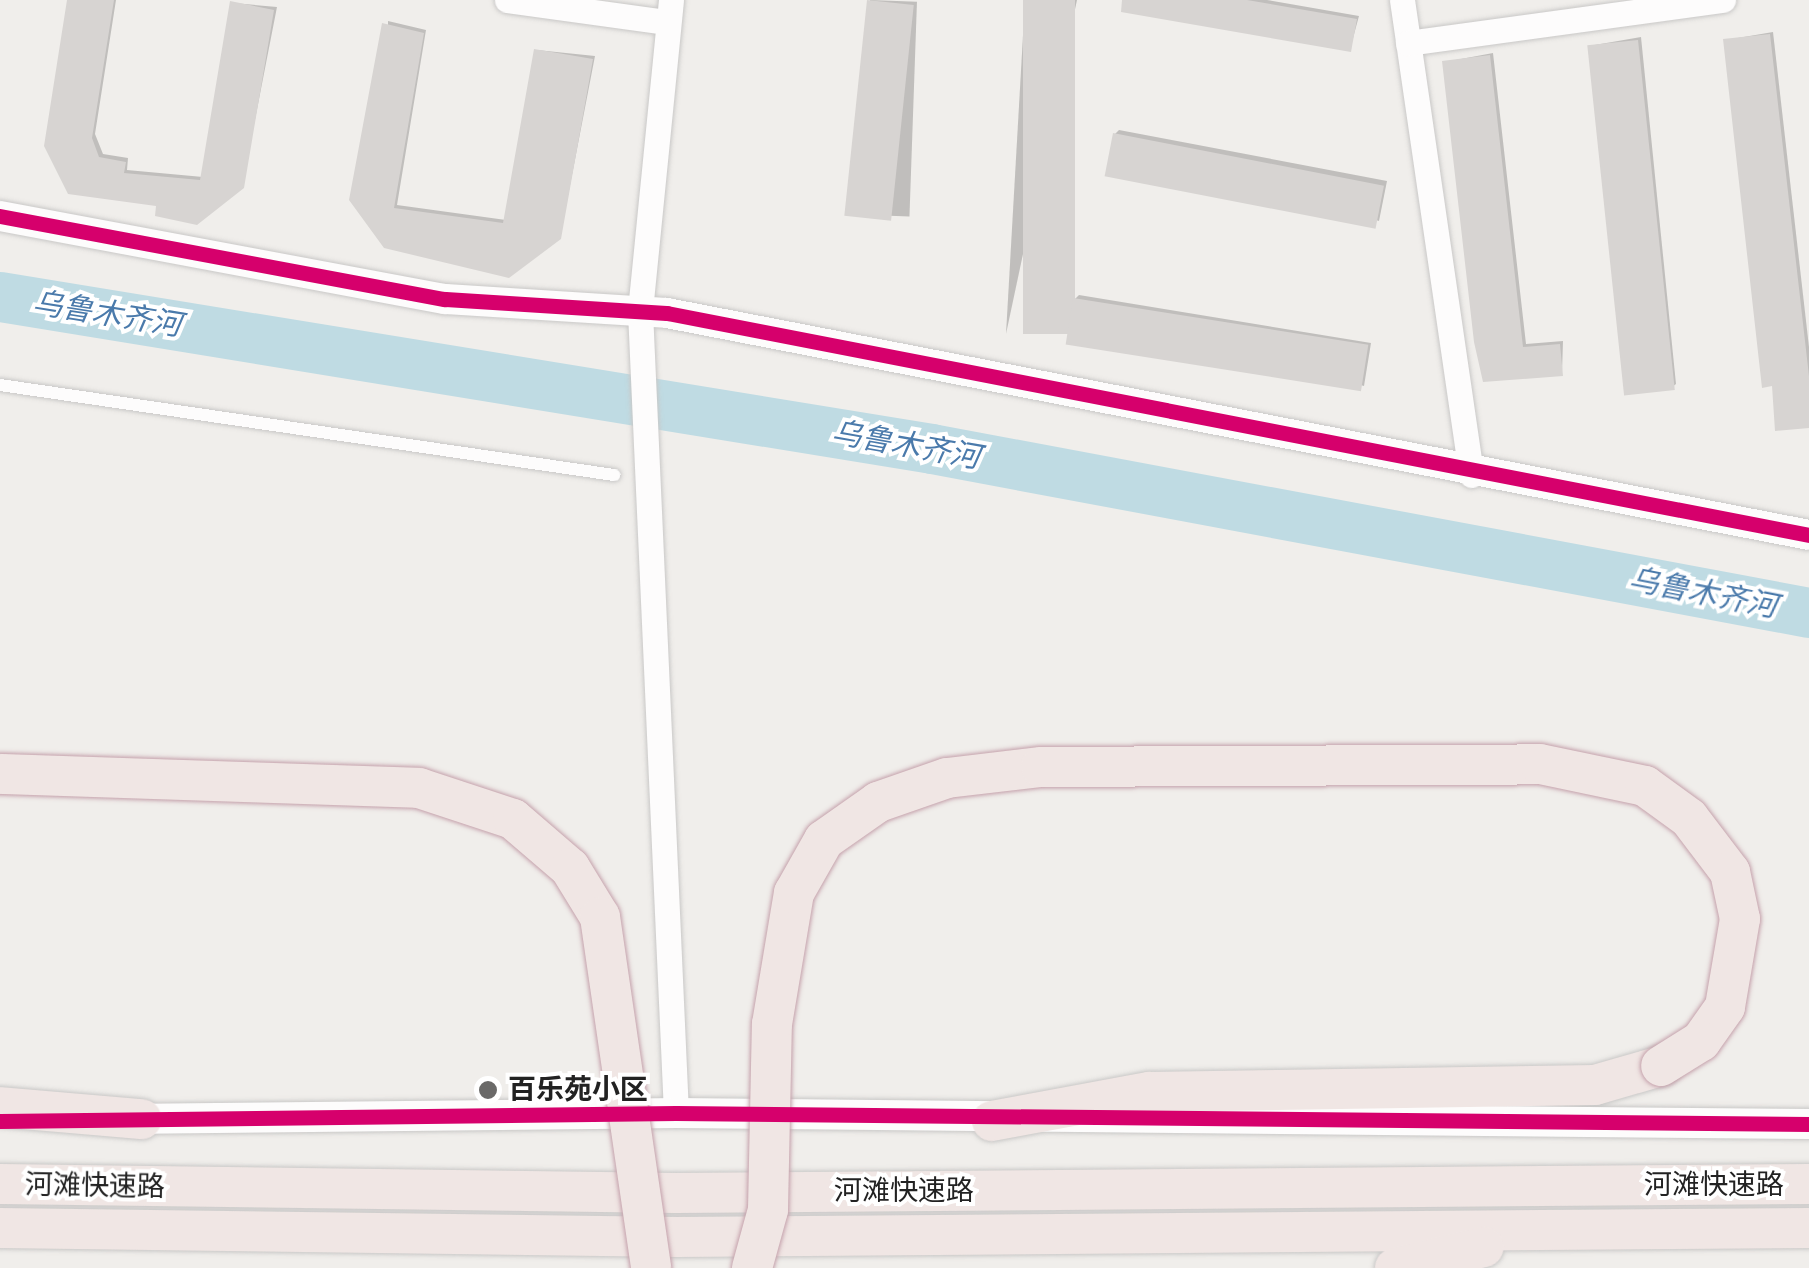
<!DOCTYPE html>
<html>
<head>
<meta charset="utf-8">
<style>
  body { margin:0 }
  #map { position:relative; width:1809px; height:1268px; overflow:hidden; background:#f0eeeb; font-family:"Fira Sans","Noto Sans SC",sans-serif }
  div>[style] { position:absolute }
  .shadow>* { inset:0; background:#0003; transform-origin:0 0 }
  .river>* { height:50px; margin:-25px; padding:0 25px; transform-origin:25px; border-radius:25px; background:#bfdbe3 }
  .building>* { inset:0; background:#d7d4d2; transform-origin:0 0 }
  .roads { filter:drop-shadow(0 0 2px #c9c8c7) drop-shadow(0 0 2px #c9c8c7) }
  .service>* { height:12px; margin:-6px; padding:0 6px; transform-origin:6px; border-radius:6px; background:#fdfcfc }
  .minor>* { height:25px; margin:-12.5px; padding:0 12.5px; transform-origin:12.5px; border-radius:12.5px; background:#fdfcfc }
  .tertiary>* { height:30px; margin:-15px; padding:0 15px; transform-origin:15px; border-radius:15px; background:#fdfcfc }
  .trunk>* { height:40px; margin:-20px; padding:0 20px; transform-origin:20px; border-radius:20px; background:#f0e6e4 }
  .bridges { filter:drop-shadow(0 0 2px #c5a2ac) drop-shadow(0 0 2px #c5a2ac) }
  .trunk-bridge>* { height:40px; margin:-20px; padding:0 20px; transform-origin:20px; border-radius:20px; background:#f0e6e4 }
  .cycleway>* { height:15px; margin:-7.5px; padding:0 7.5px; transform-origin:7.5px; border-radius:7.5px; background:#d6006c }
  .dots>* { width:28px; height:28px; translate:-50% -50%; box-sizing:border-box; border:5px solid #fff; border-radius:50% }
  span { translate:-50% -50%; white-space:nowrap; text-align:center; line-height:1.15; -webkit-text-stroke:8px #fff; paint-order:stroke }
  .poi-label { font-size:28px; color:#222; font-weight:700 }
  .left { translate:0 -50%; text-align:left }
  .street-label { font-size:28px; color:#222 }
  .water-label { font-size:30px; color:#4a7aab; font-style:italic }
</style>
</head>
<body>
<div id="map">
  <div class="shadow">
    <i style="clip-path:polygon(70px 0,116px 0,95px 134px,103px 154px,128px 158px,127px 170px,203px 177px,233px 3px,277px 7px,242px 186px,159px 204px,69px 191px)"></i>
    <i style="left:870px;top:0;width:47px;height:215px;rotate:2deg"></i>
    <i style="clip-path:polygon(1025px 0,1077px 0,1006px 334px)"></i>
    <i style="clip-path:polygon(1138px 0,1267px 0,1359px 16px,1350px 49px)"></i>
    <i style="clip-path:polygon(388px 21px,426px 30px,397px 205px,506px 220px,537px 50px,595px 56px,560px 237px,385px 246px)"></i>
    <i style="clip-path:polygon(1773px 32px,1809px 347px,1809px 426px,1774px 384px,1726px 40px)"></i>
    <i style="clip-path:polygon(1641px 37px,1676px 384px,1672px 387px,1589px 46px)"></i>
    <i style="clip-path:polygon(1493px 53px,1526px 344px,1563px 341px,1562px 373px,1477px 341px,1445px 62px)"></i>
    <i style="clip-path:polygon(1119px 130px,1387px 181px,1379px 221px,1115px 134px)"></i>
    <i style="clip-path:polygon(1079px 295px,1371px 343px,1364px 386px,1075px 299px)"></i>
  </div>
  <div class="river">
    <i style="left:0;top:297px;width:944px;rotate:9.26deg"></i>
    <i style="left:932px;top:449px;width:892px;rotate:10.59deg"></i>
  </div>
  <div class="building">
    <i style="clip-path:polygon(67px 0,114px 0,92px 138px,99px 157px,126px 162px,124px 173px,200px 180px,230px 1px,274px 10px,244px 188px,197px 225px,155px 216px,156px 206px,68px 194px,44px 146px)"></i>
    <i style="left:867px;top:0;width:47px;height:217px;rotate:6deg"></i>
    <i style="left:1023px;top:0;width:52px;height:334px"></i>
    <i style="clip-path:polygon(1122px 0,1247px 0,1357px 19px,1351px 52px,1121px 12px)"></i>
    <i style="clip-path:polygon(382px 23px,424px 33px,394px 208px,503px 223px,534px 49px,593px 59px,561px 239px,509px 278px,384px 248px,349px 200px)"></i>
    <i style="clip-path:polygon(1770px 34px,1809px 376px,1809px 428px,1775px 431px,1772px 386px,1762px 388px,1723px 39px)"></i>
    <i style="left:1638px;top:40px;width:352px;height:51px;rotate:84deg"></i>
    <i style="clip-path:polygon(1490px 55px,1523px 347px,1560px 344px,1563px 376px,1483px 382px,1474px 342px,1442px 61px)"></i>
    <i style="left:1113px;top:133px;width:276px;height:44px;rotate:11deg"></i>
    <i style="left:1073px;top:298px;width:299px;height:47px;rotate:9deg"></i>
  </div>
  <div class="roads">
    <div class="service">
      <i style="left:0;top:385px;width:621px;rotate:8.34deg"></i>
    </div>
    <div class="minor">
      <i style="left:507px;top:0;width:160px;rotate:7.9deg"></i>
      <i style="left:671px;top:0;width:313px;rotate:95.7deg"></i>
      <i style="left:640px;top:311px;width:803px;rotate:87.43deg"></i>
      <i style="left:1402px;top:0;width:480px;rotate:81.7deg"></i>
      <i style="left:1408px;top:43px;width:318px;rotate:-7.8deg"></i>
    </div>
    <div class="tertiary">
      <i style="left:0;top:216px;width:453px;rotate:10.6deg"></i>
      <i style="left:445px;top:299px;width:222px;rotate:3.6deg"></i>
      <i style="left:667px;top:313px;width:1163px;rotate:11deg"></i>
      <i style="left:122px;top:1119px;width:554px;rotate:-0.62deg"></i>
      <i style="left:676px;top:1113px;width:1133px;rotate:0.56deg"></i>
    </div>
    <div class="trunk">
      <i style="left:0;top:1107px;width:142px;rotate:4.9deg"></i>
      <i style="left:992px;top:1121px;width:160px;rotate:-10.5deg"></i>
      <i style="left:1149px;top:1092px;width:446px;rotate:-0.9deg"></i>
      <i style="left:1595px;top:1085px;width:69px;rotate:-16.1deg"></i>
      <i style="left:0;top:1184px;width:676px;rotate:0.76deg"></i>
      <i style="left:676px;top:1193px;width:1133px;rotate:-0.46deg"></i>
      <i style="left:0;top:1228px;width:677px;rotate:0.76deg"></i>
      <i style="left:677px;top:1237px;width:1132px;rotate:-0.46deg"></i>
      <i style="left:1395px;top:1268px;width:91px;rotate:-13.3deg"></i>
    </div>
  </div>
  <div class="bridges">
    <div class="trunk-bridge">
      <i style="left:0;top:774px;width:419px;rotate:1.9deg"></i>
      <i style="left:419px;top:788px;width:99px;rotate:18.3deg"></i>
      <i style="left:513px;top:819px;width:75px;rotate:40.7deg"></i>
      <i style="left:570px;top:868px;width:57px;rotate:58.5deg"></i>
      <i style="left:600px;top:917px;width:355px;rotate:81.7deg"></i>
      <i style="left:752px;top:1268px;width:60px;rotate:-74.6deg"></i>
      <i style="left:768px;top:1210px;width:186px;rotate:-88.8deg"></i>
      <i style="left:772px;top:1024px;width:133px;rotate:-80.5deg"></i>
      <i style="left:794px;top:893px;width:61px;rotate:-60.5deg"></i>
      <i style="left:824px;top:840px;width:66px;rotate:-35.1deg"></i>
      <i style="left:878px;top:802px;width:73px;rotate:-19.2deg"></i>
      <i style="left:947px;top:778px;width:95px;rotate:-6.7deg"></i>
      <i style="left:1041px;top:767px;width:499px;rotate:-0.3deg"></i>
      <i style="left:1540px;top:764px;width:107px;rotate:11.8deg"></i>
      <i style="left:1645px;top:786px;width:54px;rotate:36deg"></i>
      <i style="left:1689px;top:818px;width:68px;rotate:52.8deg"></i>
      <i style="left:1730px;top:872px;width:48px;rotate:78deg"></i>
      <i style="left:1740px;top:919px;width:89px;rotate:99.7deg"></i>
      <i style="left:1725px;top:1007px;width:42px;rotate:125.2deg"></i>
      <i style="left:1701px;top:1041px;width:47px;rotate:148deg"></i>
    </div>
  </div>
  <div class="cycleway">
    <i style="left:0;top:216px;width:453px;rotate:10.6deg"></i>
    <i style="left:445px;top:299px;width:222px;rotate:3.6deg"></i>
    <i style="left:667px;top:313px;width:1163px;rotate:11deg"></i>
    <i style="left:0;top:1121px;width:676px;rotate:-0.68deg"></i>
    <i style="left:676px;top:1113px;width:1133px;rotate:0.56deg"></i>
  </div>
  <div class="dots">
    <i style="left:488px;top:1090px;background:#6a6968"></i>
  </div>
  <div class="poi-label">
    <span class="left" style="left:508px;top:1090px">百乐苑小区</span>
  </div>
  <div class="street-label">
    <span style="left:1714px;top:1185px">河滩快速路</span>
    <span style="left:95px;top:1186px;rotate:1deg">河滩快速路</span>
    <span style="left:904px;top:1191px">河滩快速路</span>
  </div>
  <div class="water-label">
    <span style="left:107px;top:314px;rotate:9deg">乌鲁木齐河</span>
    <span style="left:906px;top:445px;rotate:10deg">乌鲁木齐河</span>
    <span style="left:1703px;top:593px;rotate:11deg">乌鲁木齐河</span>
  </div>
</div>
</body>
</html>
